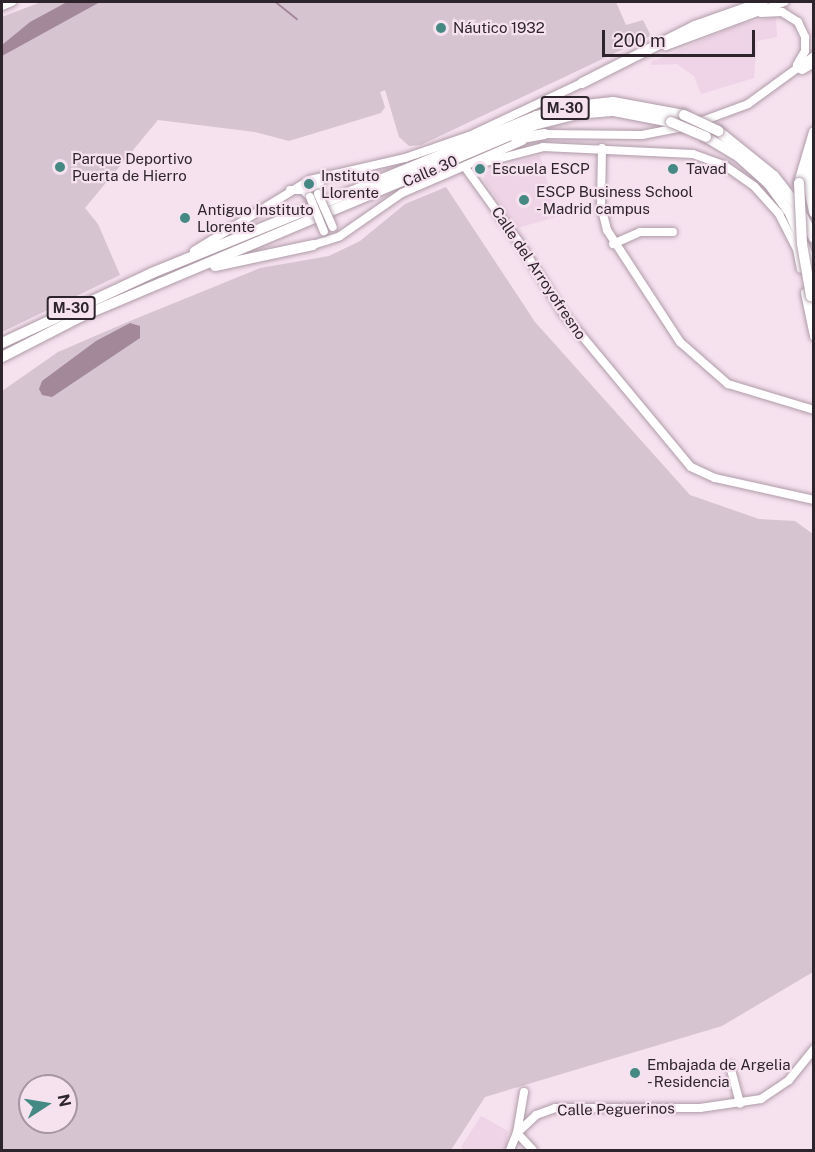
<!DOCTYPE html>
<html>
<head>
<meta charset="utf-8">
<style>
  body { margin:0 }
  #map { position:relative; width:815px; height:1152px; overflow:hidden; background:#f6e1ef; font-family:"Public Sans",sans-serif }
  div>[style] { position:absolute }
  .built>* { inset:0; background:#efd3e6 }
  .green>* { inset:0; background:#d6c4d0 }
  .water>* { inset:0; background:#a3889a }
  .stream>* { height:1.5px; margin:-0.75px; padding:0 0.75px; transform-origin:0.75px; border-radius:0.75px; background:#a3889a }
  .roads { filter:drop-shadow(0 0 2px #af9ba8) drop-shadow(0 0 2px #af9ba8) }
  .minor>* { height:8px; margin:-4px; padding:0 4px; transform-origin:4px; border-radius:4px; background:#fff }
  .highway>* { height:10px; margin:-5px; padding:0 5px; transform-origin:5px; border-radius:5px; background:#fff }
  .bridges { filter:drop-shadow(0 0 2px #af9ba8) drop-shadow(0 0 2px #af9ba8) }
  .minor-bridge>* { height:8px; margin:-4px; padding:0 4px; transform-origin:4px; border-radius:4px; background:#fff }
  .highway-bridge>* { height:10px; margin:-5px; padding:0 5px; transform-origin:5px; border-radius:5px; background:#fff }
  .dots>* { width:16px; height:16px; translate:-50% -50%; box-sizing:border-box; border:3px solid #f6e1ef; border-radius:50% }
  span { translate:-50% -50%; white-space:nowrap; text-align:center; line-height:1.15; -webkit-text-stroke:4.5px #f6e1ef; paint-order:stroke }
  .shield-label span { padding:2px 4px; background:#f6e1ef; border:2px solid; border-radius:4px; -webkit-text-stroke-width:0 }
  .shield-label { font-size:14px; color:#2d252b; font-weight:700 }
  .poi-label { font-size:15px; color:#2d252b }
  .left { translate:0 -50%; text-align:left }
  .street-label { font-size:15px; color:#2d252b }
  .frame { position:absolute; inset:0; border:3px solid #2d252b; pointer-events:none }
  .north { position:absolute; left:18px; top:1074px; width:60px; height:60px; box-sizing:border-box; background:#f6e1ef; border:2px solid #a696a1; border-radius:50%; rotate:78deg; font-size:16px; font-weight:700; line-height:24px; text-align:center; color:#2d252b }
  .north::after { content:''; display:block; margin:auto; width:21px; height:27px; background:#438a84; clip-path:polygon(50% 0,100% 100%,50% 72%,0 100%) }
  .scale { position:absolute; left:602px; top:30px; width:153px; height:27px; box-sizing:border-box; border:3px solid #2d252b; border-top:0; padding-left:8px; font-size:18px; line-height:21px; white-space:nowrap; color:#2d252b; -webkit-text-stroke:4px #f6e1ef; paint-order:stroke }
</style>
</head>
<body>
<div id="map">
  <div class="built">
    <i style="clip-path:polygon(776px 17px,777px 37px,757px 41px,754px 78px,701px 94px,694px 76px,677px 64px,651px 65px,651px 62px,740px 24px)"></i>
    <i style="clip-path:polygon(540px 155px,556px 217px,517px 228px,484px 180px,485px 172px)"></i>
    <i style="clip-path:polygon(481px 1116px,508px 1131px,506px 1150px,464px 1150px,461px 1147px)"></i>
  </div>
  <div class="green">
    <i style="clip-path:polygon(41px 2px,616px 2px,626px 25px,643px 20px,651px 36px,421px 145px,409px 146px,399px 137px,385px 90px,380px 92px,385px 107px,381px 113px,289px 141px,255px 132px,158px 120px,85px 208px,98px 224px,120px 275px,2px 332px,2px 17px)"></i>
    <i style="clip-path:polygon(evenodd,446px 187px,535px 322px,690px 495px,759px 519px,795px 521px,813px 534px,813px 972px,722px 1026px,485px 1097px,451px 1150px,2px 1150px,2px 391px,58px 352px,130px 321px,260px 268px,329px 256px,360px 241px,405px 204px,446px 187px,30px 1086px,66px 1086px,66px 1122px,30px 1122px,30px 1086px)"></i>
  </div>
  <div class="water">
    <i style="clip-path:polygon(67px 2px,100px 2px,2px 56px,2px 45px,30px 22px)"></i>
    <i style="clip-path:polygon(130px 323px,140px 326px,140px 338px,52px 397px,42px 395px,39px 389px,42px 381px,96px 341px)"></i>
  </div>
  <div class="stream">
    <i style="left:276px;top:2px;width:27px;rotate:39deg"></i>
  </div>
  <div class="roads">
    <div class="minor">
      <i style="left:2px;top:6px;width:11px;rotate:-22deg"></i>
      <i style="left:761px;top:13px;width:21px;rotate:-3deg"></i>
      <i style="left:782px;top:12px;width:19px;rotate:32deg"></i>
      <i style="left:798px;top:22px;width:17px;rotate:65deg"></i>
      <i style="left:805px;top:37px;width:14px;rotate:90deg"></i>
      <i style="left:805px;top:51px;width:16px;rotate:120deg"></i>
      <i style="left:666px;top:46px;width:126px;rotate:-20.4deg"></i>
      <i style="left:697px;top:123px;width:54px;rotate:-20.4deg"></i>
      <i style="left:748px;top:104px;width:82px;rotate:-36deg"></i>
      <i style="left:542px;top:134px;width:100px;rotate:0.6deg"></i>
      <i style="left:642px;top:135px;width:42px;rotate:-11deg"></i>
      <i style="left:602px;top:148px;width:58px;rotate:91deg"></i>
      <i style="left:601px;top:206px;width:25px;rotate:76deg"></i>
      <i style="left:607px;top:230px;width:134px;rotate:56.9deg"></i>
      <i style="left:680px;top:342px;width:64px;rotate:41.2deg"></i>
      <i style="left:728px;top:384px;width:90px;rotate:16.8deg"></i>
      <i style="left:486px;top:162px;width:59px;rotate:-14.7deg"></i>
      <i style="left:543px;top:147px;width:150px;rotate:2.7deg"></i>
      <i style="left:693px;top:154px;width:33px;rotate:20deg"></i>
      <i style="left:724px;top:165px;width:37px;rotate:35deg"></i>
      <i style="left:754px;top:186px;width:38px;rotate:48deg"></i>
      <i style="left:779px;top:214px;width:39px;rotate:63deg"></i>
      <i style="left:797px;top:249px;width:20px;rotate:79deg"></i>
      <i style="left:467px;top:170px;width:89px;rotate:54.2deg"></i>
      <i style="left:519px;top:242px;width:84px;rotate:58.2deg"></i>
      <i style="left:563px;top:313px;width:200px;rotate:50.3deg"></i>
      <i style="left:691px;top:467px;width:26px;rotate:25deg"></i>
      <i style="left:715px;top:478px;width:101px;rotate:12.5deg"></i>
      <i style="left:290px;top:190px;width:13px"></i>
      <i style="left:303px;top:190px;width:10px;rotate:45deg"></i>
      <i style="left:318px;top:194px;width:13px;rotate:-81deg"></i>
      <i style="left:320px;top:181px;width:9px;rotate:-41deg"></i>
      <i style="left:613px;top:244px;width:30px;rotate:-24deg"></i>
      <i style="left:640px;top:232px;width:33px"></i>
      <i style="left:313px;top:245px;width:28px;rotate:-18deg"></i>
      <i style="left:340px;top:236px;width:75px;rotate:-34.7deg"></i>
      <i style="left:402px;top:193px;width:131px;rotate:-23.4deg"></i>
      <i style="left:194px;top:251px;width:136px;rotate:-31.5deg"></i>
      <i style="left:310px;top:180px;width:98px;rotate:-13deg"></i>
      <i style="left:405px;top:158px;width:68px;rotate:-19deg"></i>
      <i style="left:469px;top:136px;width:129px;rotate:-25.2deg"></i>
      <i style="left:805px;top:293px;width:44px;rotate:78.2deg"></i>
      <i style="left:730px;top:1066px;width:39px;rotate:75deg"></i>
      <i style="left:524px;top:1092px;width:42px;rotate:99.7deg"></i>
      <i style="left:517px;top:1133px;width:23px;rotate:47deg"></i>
      <i style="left:510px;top:1150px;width:18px;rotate:-68deg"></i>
      <i style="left:517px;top:1133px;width:26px;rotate:-43deg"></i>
      <i style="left:536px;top:1115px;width:20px;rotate:-20deg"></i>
      <i style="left:555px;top:1108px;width:145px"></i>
      <i style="left:700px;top:1108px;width:62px;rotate:-8.4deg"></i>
      <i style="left:761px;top:1099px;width:34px;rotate:-34deg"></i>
      <i style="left:789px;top:1080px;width:40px;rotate:-51deg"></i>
    </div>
    <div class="highway">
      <i style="left:802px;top:69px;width:14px;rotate:-30deg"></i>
      <i style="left:582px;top:83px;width:127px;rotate:-26.8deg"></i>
      <i style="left:695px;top:26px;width:72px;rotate:-19.4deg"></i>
      <i style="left:718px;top:131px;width:72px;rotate:38.8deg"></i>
      <i style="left:774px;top:176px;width:37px;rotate:52deg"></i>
      <i style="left:797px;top:205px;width:37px;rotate:63deg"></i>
      <i style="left:706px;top:137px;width:37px;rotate:31deg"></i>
      <i style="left:738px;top:156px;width:42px;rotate:42.1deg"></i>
      <i style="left:769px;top:184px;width:36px;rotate:54deg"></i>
      <i style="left:790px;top:213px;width:62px;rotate:67.2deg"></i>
      <i style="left:516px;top:139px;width:29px;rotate:-10deg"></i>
      <i style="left:814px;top:148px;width:40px;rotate:97.1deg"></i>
      <i style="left:809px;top:188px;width:25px;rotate:78deg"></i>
      <i style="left:799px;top:183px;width:53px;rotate:-73.6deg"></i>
      <i style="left:215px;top:266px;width:100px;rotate:-12.1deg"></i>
      <i style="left:811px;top:296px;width:10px;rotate:73deg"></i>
      <i style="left:2px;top:343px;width:166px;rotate:-25deg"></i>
      <i style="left:152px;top:273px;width:415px;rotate:-22.2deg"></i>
      <i style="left:536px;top:116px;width:40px;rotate:-14.4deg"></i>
      <i style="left:575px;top:106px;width:38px;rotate:-6deg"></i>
      <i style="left:613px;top:102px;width:72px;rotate:10.4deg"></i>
      <i style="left:2px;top:357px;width:88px;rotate:-27.1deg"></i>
      <i style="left:80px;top:317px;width:497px;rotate:-22.9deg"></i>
      <i style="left:538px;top:124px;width:40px;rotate:-14.4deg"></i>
      <i style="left:577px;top:114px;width:37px;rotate:-5deg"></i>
      <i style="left:614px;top:111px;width:58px;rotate:10.9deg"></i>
    </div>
  </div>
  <div class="bridges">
    <div class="minor-bridge">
      <i style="left:318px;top:194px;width:36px;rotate:66deg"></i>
      <i style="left:310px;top:197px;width:37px;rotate:68deg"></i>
    </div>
    <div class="highway-bridge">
      <i style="left:684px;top:115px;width:38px;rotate:25deg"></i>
      <i style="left:671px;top:122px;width:38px;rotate:23deg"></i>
      <i style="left:799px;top:183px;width:61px;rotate:87.2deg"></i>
      <i style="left:802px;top:244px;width:53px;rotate:80.2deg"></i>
    </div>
  </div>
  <div class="dots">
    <i style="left:441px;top:28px;background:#438a84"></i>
    <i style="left:60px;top:167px;background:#438a84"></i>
    <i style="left:480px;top:169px;background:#438a84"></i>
    <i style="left:673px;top:169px;background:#438a84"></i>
    <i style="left:309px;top:184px;background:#438a84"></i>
    <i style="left:524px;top:200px;background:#438a84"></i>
    <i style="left:185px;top:218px;background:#438a84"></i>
    <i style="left:635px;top:1073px;background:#438a84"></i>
  </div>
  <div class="shield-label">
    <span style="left:565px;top:108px">M-30</span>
    <span style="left:71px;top:308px">M-30</span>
  </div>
  <div class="poi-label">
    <span class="left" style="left:453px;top:28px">Náutico 1932</span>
    <span class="left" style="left:72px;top:167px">Parque Deportivo<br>Puerta de Hierro</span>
    <span class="left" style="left:492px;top:169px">Escuela ESCP</span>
    <span class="left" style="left:686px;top:169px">Tavad</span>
    <span class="left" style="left:321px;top:184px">Instituto<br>Llorente</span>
    <span class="left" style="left:536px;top:200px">ESCP Business School<br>- Madrid campus</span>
    <span class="left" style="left:197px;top:218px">Antiguo Instituto<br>Llorente</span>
    <span class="left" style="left:647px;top:1073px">Embajada de Argelia<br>- Residencia</span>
  </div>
  <div class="street-label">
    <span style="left:430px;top:171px;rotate:-23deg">Calle 30</span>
    <span style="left:539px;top:273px;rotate:56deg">Calle del Arroyofresno</span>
    <span style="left:616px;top:1109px;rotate:-1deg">Calle Peguerinos</span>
  </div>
  <div class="frame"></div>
  <div class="north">N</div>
  <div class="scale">200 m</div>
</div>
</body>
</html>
